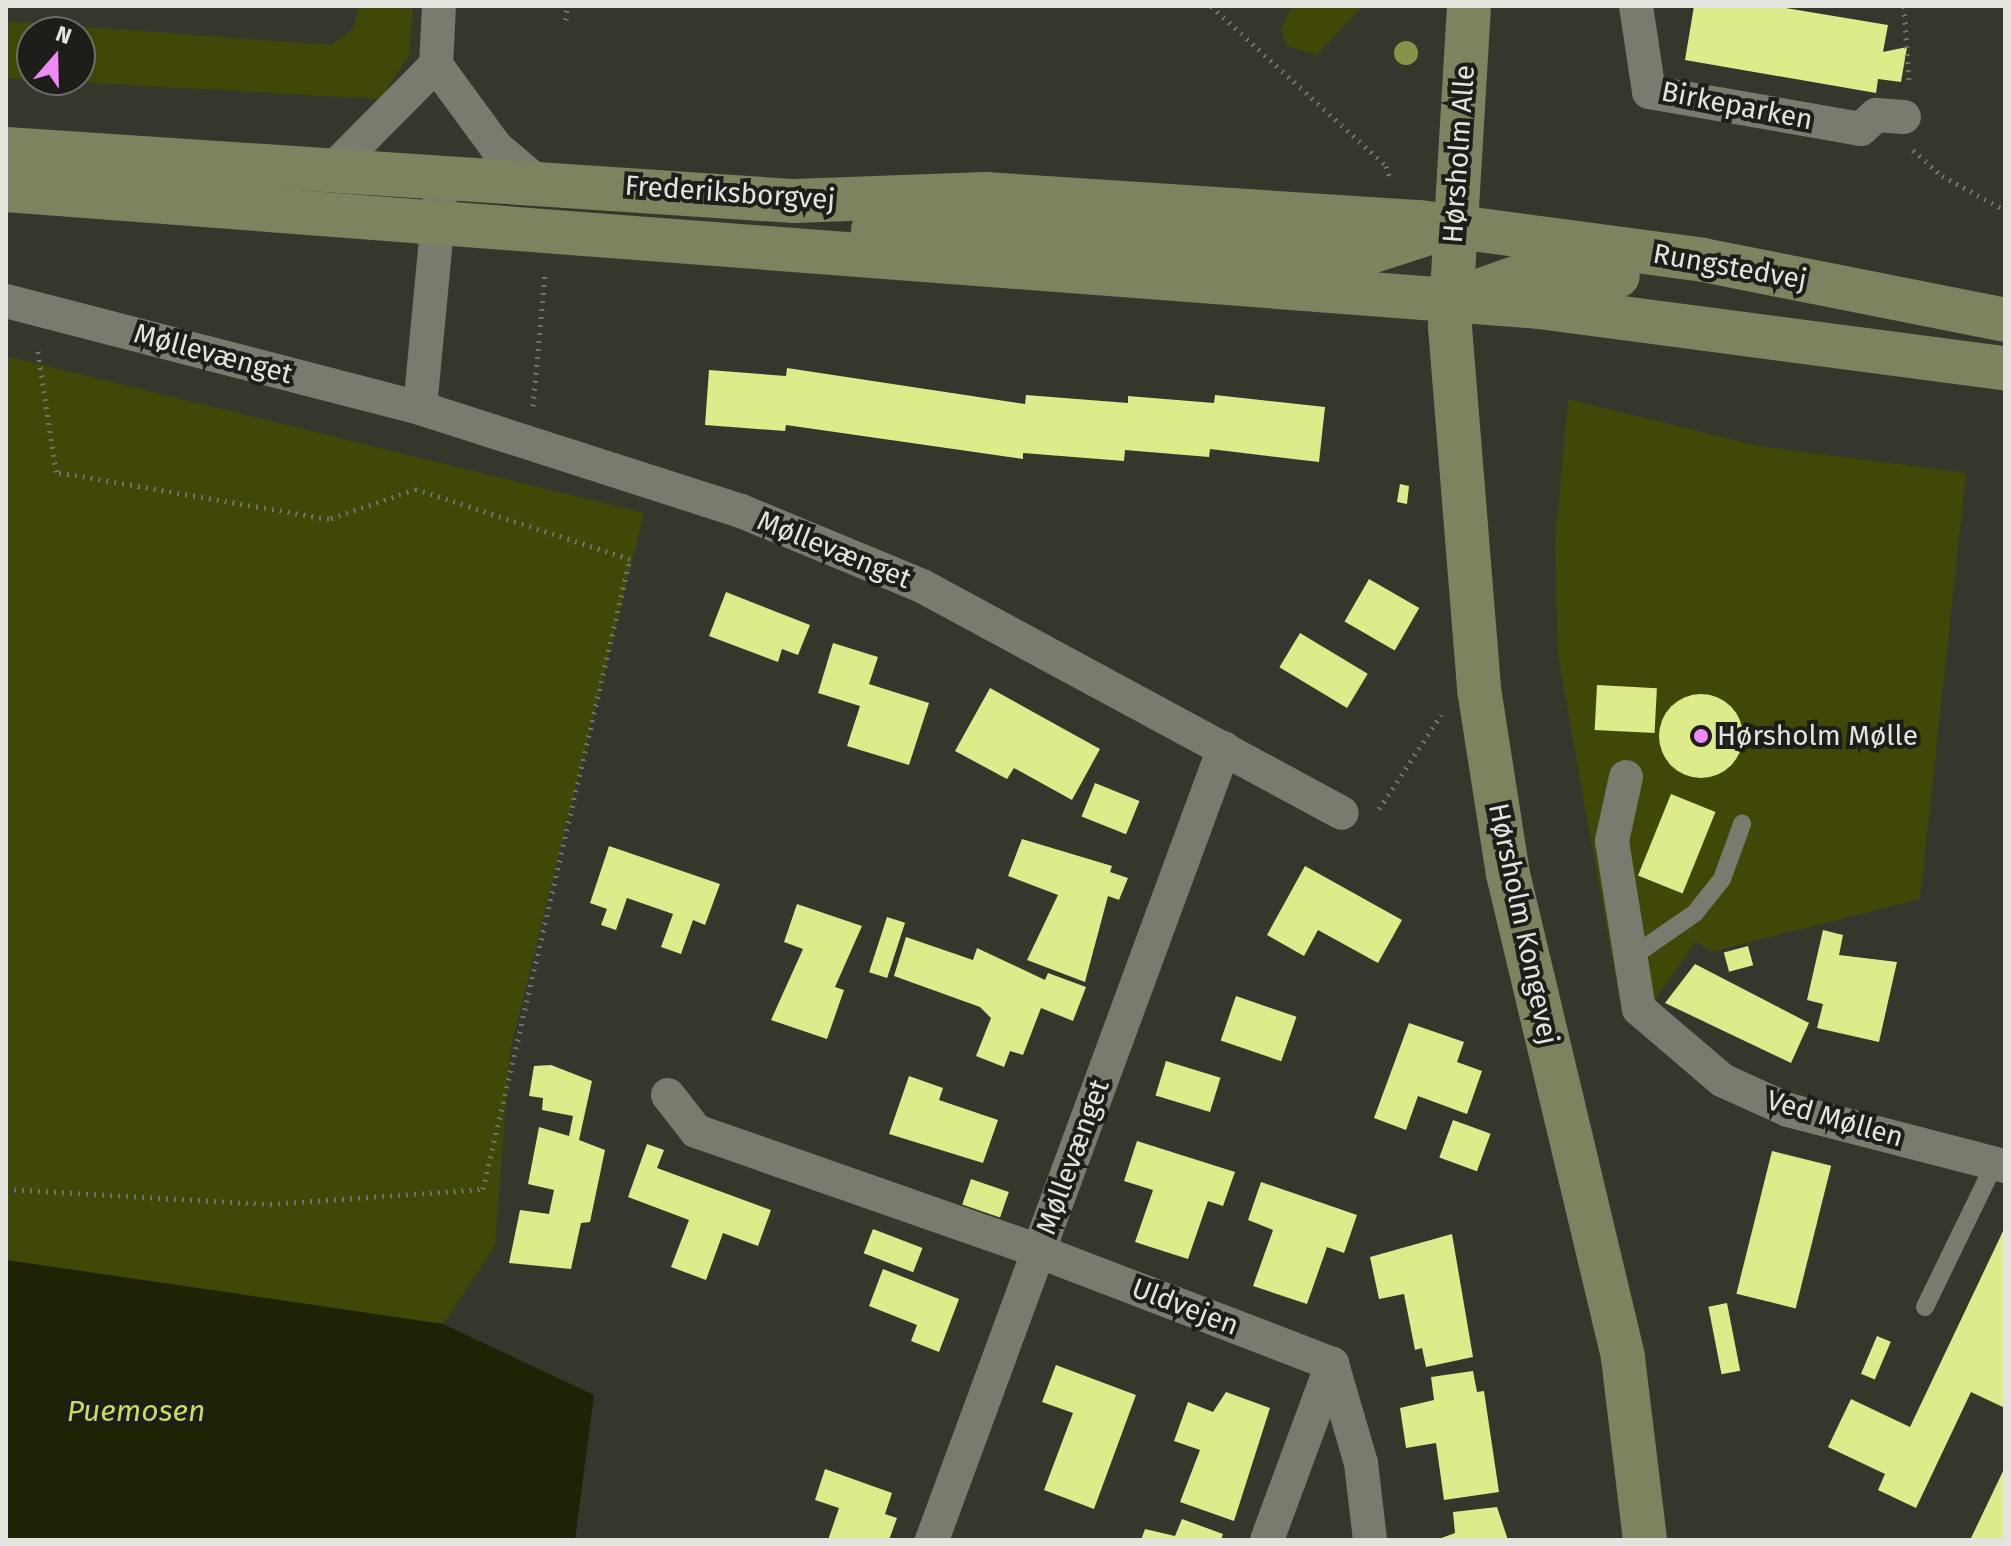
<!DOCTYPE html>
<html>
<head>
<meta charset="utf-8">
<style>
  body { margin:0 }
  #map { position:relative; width:2011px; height:1546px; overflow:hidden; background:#35372c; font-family:"Fira Sans",sans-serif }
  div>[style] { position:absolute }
  .green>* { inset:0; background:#414807 }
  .water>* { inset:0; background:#1f2204 }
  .building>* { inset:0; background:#ddeb8b; transform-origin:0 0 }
  .round { border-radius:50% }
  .path>* { height:5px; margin-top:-2.5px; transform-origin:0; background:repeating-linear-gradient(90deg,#707269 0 2px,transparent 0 8px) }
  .lane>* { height:18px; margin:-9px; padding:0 9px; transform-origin:9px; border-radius:9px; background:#797b6f }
  .street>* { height:34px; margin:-17px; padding:0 17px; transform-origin:17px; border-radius:17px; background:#797b6f }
  .secondary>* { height:44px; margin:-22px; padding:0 22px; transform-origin:22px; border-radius:22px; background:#7d825f }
  .trees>* { width:24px; height:24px; margin:-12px; border-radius:50%; background:#899249 }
  .dots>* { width:22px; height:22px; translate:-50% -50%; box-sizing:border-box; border:4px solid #1d1e19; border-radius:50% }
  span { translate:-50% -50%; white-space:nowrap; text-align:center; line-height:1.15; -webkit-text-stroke:8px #1d1e19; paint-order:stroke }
  .street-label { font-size:28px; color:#e3e4de }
  .poi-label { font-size:28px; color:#e3e4de }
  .left { translate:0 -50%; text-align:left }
  .water-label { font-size:30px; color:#ccdb5e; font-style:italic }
  .frame { position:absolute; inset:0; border:8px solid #e3e4de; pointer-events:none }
  .north { position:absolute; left:16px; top:16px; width:80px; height:80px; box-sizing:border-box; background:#1d1e19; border:2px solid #6c6d68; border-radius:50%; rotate:20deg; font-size:22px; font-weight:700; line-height:32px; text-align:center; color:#e3e4de }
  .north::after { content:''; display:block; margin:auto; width:28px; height:36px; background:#f08bf5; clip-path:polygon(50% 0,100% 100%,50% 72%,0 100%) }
</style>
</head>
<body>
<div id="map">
  <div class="green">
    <i style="clip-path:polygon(359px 6px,413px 6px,409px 55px,380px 99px,39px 80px,80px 80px,80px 32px,32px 32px,32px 80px,6px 78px,6px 21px,331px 45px,353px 29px)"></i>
    <i style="clip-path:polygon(1292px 6px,1363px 6px,1316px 55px,1287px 46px,1281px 29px)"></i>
    <i style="clip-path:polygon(6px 356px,644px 513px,510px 1051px,495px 1246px,443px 1324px,6px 1260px)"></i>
    <i style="clip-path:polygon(1568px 399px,1758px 446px,1966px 473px,1920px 899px,1711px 952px,1696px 941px,1635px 1028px,1622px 1013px,1558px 656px,1555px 543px)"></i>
  </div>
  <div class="water">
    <i style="clip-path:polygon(6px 1260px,443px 1324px,594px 1395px,575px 1540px,6px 1540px)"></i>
  </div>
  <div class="building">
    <i style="clip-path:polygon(1694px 6px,1773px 6px,1888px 25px,1883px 52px,1907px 47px,1901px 82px,1878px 79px,1876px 93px,1685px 60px)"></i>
    <i style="clip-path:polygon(787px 368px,1025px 404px,1026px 395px,1128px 403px,1128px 396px,1214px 403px,1215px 395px,1325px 407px,1319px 462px,1210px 449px,1209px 457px,1125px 450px,1124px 461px,1023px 453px,1023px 459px,786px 425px,785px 431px,705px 425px,709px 370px,786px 376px)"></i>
    <i style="clip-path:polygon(1400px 484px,1409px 486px,1407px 504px,1397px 502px)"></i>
    <i style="left:1369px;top:579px;width:58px;height:49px;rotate:30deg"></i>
    <i style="clip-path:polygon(726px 592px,810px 625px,798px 655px,782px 649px,778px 662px,709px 636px)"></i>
    <i style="left:1300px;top:633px;width:79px;height:40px;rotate:31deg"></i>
    <i style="clip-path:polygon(833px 643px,878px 657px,869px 684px,929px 703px,909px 765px,847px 746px,860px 706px,818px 693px)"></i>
    <i style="left:1597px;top:685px;width:60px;height:45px;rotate:3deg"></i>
    <i style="clip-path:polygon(990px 688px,1100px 749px,1072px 800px,1014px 768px,1007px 779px,955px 751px)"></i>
    <i class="round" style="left:1659px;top:694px;width:84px;height:84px"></i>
    <i style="left:1095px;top:783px;width:48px;height:36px;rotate:22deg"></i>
    <i style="left:1671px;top:794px;width:48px;height:88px;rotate:22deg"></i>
    <i style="clip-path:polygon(1022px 839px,1112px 866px,1110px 872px,1128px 878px,1119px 900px,1108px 896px,1085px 982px,1027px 960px,1058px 895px,1008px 876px)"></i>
    <i style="clip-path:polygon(609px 846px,720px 884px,705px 925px,693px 920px,681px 954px,661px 947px,673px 914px,627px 898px,616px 930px,601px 925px,607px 909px,590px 903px)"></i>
    <i style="clip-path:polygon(1305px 866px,1402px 920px,1378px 963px,1318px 930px,1304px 956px,1267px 935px)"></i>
    <i style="clip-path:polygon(797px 904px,862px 926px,835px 987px,844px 990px,827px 1039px,771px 1020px,803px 949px,784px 942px)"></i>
    <i style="left:887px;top:917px;width:19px;height:58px;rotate:18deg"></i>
    <i style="clip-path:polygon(1823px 930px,1843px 935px,1839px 955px,1897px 962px,1879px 1042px,1817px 1028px,1823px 1004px,1807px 1000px)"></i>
    <i style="clip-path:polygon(906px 937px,973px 960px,977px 948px,1045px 980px,1048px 973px,1086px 987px,1073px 1021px,1041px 1008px,1023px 1055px,1010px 1051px,1004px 1067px,976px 1056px,991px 1018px,980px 1007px,894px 976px)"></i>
    <i style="left:1748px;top:946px;width:20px;height:25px;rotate:75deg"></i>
    <i style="clip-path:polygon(1695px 964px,1809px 1023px,1791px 1063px,1665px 1003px)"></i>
    <i style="left:1236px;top:996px;width:64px;height:47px;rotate:19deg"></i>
    <i style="clip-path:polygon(1409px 1023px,1464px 1042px,1457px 1062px,1482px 1071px,1467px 1114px,1418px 1096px,1406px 1130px,1374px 1118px)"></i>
    <i style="left:1166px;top:1061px;width:57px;height:36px;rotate:17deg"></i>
    <i style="clip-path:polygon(551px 1065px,592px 1081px,579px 1140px,605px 1150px,590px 1222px,581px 1223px,571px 1269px,509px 1263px,520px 1210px,549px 1214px,554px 1190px,528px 1184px,539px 1127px,569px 1136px,573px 1116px,542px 1110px,543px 1098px,529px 1096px,534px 1066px)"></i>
    <i style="clip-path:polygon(909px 1076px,943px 1088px,939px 1100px,998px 1120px,983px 1163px,889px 1134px)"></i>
    <i style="left:1453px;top:1120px;width:40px;height:40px;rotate:20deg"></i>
    <i style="clip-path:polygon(1137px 1141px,1235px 1172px,1223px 1206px,1208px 1201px,1188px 1259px,1135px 1242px,1153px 1190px,1124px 1181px)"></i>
    <i style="clip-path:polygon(647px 1144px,664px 1150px,657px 1168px,771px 1210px,758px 1246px,723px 1233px,706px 1280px,671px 1267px,689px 1220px,628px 1197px)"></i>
    <i style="left:1772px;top:1151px;width:61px;height:147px;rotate:14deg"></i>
    <i style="left:971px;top:1179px;width:40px;height:27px;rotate:19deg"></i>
    <i style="clip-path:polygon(1261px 1182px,1357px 1215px,1344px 1253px,1327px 1247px,1307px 1304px,1253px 1286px,1273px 1230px,1248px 1220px)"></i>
    <i style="clip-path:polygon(2005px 1227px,2005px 1408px,1971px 1392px,1916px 1508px,1878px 1490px,1885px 1474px,1828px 1447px,1851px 1399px,1910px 1427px)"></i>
    <i style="left:873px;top:1229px;width:53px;height:26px;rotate:21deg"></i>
    <i style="clip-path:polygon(1452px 1234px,1473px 1357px,1426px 1367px,1422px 1348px,1415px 1350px,1404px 1294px,1379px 1299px,1370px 1257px)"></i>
    <i style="clip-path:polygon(883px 1269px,959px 1299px,939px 1352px,911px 1341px,917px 1325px,869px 1306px)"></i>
    <i style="left:1727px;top:1303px;width:69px;height:19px;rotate:79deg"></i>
    <i style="left:1877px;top:1336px;width:15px;height:41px;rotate:23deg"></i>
    <i style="clip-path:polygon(1056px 1365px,1136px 1395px,1094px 1509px,1044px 1490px,1073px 1413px,1042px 1402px)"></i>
    <i style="clip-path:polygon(1473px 1371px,1477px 1392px,1484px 1391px,1499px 1492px,1444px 1500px,1436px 1443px,1406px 1448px,1400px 1408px,1434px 1400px,1431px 1377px)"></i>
    <i style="clip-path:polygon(1226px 1392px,1270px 1408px,1234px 1521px,1180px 1502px,1200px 1450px,1174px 1441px,1188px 1402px,1213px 1412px)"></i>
    <i style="clip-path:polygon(2005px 1467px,2005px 1540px,1970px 1540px,1972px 1536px)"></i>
    <i style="clip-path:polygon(825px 1469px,892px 1493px,885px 1514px,897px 1518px,889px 1540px,828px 1540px,839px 1508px,815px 1500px)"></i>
    <i style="clip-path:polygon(1497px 1507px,1508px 1540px,1436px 1540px,1455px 1533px,1453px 1512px)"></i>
    <i style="clip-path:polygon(1182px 1519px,1223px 1534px,1221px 1540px,1141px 1540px,1145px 1529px,1175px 1536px)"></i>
  </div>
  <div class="path">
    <i style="left:1211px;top:6px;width:237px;rotate:42.4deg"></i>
    <i style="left:1386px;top:166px;width:14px;rotate:73deg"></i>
    <i style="left:1904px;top:6px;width:76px;rotate:86.2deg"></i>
    <i style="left:566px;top:20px;width:14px;rotate:-86deg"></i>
    <i style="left:1913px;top:150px;width:39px;rotate:42deg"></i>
    <i style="left:1942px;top:176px;width:72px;rotate:28.4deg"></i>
    <i style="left:533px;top:406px;width:134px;rotate:-84.8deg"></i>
    <i style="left:1379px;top:809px;width:113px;rotate:-56.6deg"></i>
    <i style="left:6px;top:1189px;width:264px;rotate:3.3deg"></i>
    <i style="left:270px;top:1204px;width:214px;rotate:-4deg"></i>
    <i style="left:483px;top:1189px;width:647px;rotate:-76.87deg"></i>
    <i style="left:630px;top:559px;width:225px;rotate:-161.9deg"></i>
    <i style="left:416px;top:489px;width:92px;rotate:161deg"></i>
    <i style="left:329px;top:519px;width:277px;rotate:-170.2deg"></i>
    <i style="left:56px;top:472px;width:128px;rotate:-98.5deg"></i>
  </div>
  <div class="lane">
    <i style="left:1630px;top:958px;width:79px;rotate:-34.7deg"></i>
    <i style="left:1695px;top:913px;width:43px;rotate:-51.5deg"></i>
    <i style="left:1722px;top:879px;width:59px;rotate:-70deg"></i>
    <i style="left:1925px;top:1307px;width:160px;rotate:-64.1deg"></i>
  </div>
  <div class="street">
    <i style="left:1636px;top:6px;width:87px;rotate:81.4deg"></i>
    <i style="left:1649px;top:92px;width:215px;rotate:9.9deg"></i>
    <i style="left:1861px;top:129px;width:21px;rotate:-43deg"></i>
    <i style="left:1876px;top:115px;width:28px;rotate:4deg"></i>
    <i style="left:436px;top:65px;width:102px;rotate:53.8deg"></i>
    <i style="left:496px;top:147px;width:51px;rotate:40.2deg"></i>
    <i style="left:337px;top:165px;width:141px;rotate:-45.3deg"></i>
    <i style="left:436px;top:65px;width:59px;rotate:-87.1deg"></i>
    <i style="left:6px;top:301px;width:428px;rotate:14.5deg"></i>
    <i style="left:420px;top:408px;width:337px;rotate:17.8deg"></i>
    <i style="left:741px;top:511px;width:196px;rotate:22.5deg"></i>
    <i style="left:922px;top:586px;width:477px;rotate:28.4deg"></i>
    <i style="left:420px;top:408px;width:211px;rotate:-84.6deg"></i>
    <i style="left:1626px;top:777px;width:66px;rotate:102.3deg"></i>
    <i style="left:1612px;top:841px;width:170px;rotate:80.9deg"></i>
    <i style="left:1639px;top:1009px;width:109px;rotate:40.5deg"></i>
    <i style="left:1722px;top:1080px;width:72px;rotate:24.4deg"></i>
    <i style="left:1788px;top:1110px;width:224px;rotate:14.5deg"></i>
    <i style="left:668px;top:1095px;width:46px;rotate:52.1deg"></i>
    <i style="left:696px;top:1131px;width:362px;rotate:19.3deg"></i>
    <i style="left:1038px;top:1251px;width:315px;rotate:21deg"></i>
    <i style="left:1332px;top:1364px;width:103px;rotate:73.7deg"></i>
    <i style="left:1361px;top:1463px;width:78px;rotate:83.3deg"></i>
    <i style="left:932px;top:1540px;width:844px;rotate:-69.76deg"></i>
    <i style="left:1267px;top:1540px;width:188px;rotate:-69.7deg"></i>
  </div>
  <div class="secondary">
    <i style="left:1469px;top:6px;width:322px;rotate:93.4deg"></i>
    <i style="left:1450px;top:327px;width:363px;rotate:85.4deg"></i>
    <i style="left:1479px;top:689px;width:187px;rotate:81.1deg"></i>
    <i style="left:1508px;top:874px;width:497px;rotate:76.6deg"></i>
    <i style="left:1623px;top:1358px;width:183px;rotate:83.1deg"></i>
    <i style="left:6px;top:149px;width:790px;rotate:3.78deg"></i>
    <i style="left:794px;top:201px;width:191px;rotate:-2.1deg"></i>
    <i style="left:985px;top:194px;width:436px;rotate:3.7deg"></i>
    <i style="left:1420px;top:222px;width:286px;rotate:7.6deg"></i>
    <i style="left:1703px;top:260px;width:308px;rotate:11.2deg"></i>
    <i style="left:6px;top:190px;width:1537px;rotate:4.36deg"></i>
    <i style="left:1539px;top:307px;width:470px;rotate:7.5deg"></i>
    <i style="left:873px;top:230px;width:169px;rotate:0.3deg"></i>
    <i style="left:1042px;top:231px;width:326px;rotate:3.9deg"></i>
    <i style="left:1367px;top:253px;width:68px;rotate:-17.9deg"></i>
    <i style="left:1467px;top:295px;width:78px;rotate:-19.4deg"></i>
    <i style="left:1541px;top:269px;width:77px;rotate:5.2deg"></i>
  </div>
  <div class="trees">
    <i style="left:1406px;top:53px"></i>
  </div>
  <div class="dots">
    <i style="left:1701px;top:736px;background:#f08bf5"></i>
  </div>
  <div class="street-label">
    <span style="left:1737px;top:106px;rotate:11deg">Birkeparken</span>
    <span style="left:1459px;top:154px;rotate:-86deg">Hørsholm Alle</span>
    <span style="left:730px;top:193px;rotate:4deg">Frederiksborgvej</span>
    <span style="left:1730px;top:267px;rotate:10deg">Rungstedvej</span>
    <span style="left:213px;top:354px;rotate:15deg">Møllevænget</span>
    <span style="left:834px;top:550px;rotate:22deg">Møllevænget</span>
    <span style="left:1523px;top:924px;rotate:78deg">Hørsholm Kongevej</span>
    <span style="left:1835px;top:1119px;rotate:16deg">Ved Møllen</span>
    <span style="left:1073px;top:1157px;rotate:-70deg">Møllevænget</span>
    <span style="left:1185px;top:1307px;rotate:21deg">Uldvejen</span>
  </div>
  <div class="poi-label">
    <span class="left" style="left:1717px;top:736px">Hørsholm Mølle</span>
  </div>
  <div class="water-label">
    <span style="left:136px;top:1411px">Puemosen</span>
  </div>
  <div class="frame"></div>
  <div class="north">N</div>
</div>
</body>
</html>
